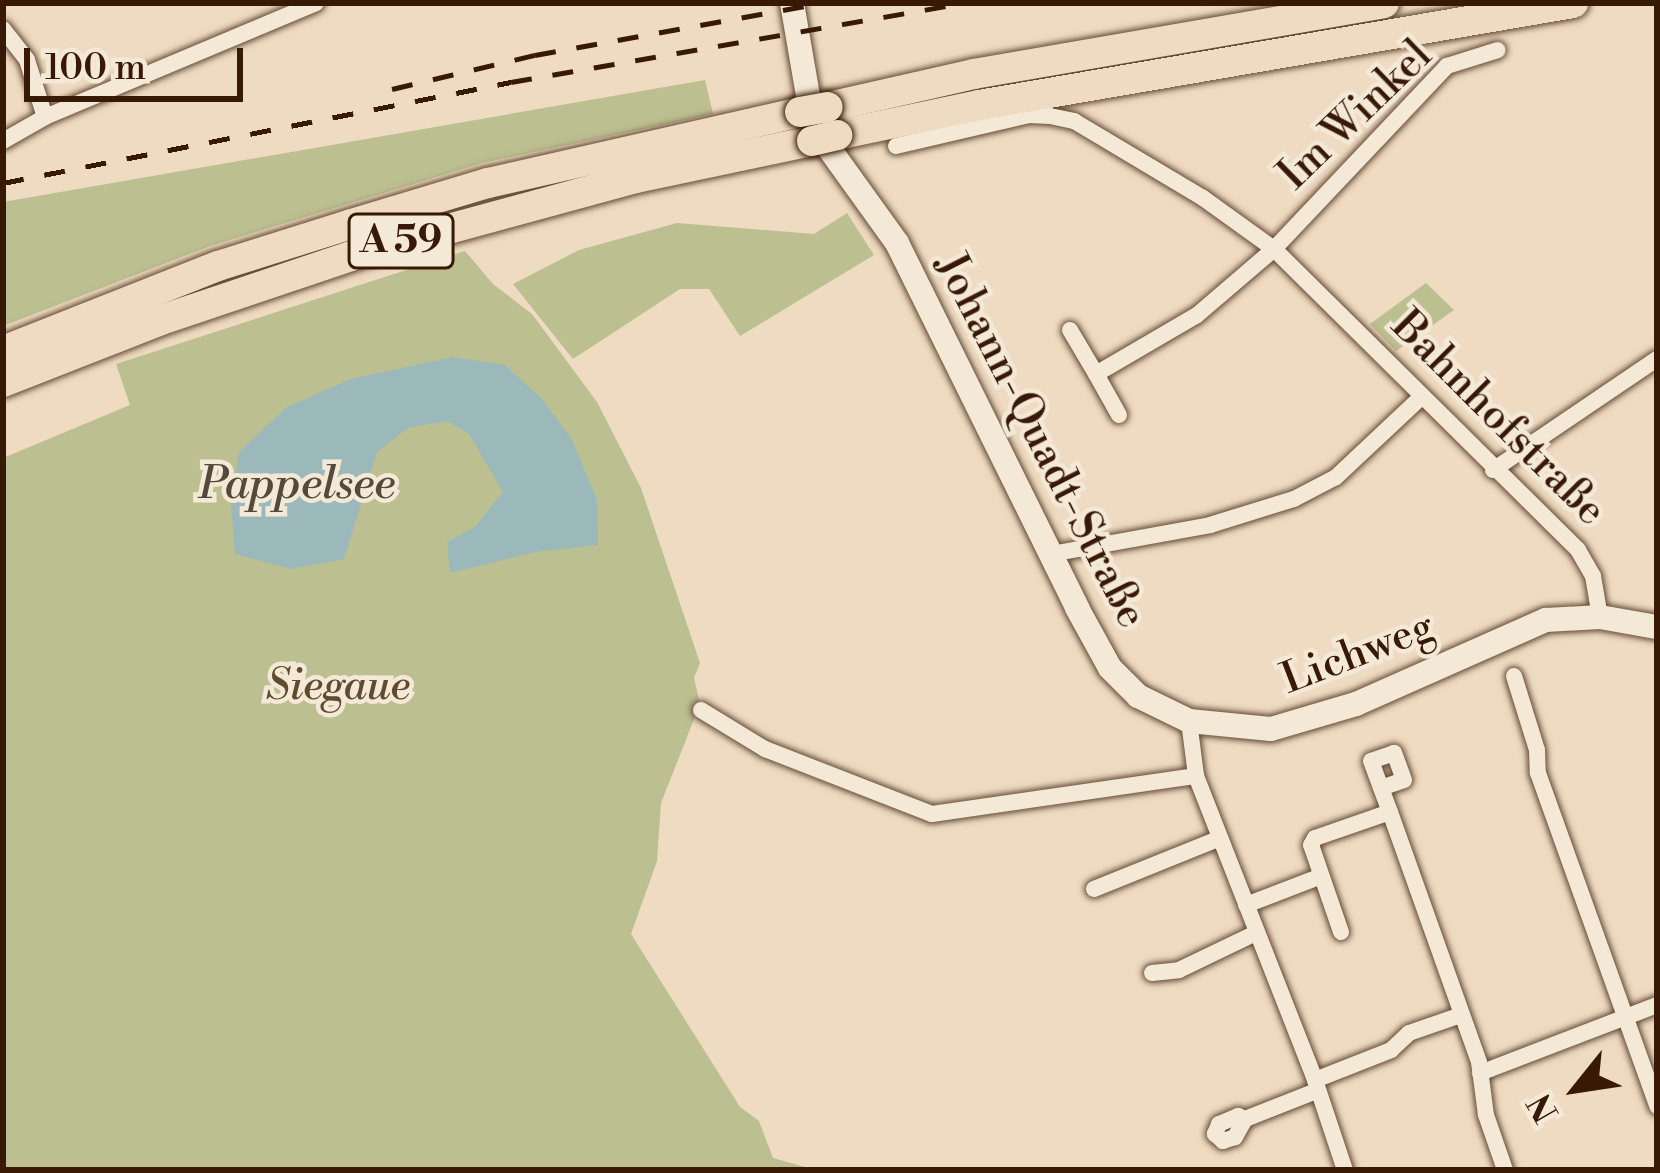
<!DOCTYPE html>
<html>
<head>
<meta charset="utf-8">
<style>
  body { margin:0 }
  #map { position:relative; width:1660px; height:1173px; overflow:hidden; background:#eedbc1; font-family:"Libre Bodoni",serif }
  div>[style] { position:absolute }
  .green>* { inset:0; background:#bcbf90 }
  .water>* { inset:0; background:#9bb9ba }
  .roads { filter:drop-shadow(0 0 3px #654a35) drop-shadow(0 0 3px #654a35) }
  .minor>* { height:16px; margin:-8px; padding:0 8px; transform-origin:8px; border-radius:8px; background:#f4e8d7 }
  .secondary>* { height:24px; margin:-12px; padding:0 12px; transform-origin:12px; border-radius:12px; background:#f4e8d7 }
  .motorway>* { height:30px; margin:-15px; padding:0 15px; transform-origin:15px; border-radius:15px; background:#eedbc1 }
  .rail>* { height:4.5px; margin-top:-2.25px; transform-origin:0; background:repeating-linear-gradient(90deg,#371906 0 21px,transparent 0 42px) }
  .bridges { filter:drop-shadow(0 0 3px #371906) drop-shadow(0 0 3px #371906) }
  .motorway-bridge>* { height:30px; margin:-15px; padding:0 15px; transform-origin:15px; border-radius:15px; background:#eedbc1 }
  span { translate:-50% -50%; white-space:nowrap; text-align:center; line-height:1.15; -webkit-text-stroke:9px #f4e8d7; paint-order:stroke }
  .shield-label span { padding:3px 9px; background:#f4e8d7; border:3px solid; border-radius:9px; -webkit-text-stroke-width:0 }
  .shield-label { font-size:39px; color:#371906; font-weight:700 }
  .street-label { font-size:42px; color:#371906 }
  .park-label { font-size:42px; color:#5f4b2f; font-style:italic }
  .water-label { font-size:45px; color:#55493c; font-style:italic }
  .frame { position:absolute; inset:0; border:6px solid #371906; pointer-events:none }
  .north { position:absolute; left:1516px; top:1029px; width:120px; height:120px; -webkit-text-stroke:9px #f4e8d7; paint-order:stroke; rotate:240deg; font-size:33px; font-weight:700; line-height:48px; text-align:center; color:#371906 }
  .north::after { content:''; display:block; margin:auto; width:42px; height:54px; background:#371906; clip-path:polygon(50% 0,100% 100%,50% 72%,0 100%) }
  .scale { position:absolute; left:24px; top:48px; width:219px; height:54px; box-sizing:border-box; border:6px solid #371906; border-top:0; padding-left:15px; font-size:36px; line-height:42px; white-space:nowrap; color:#371906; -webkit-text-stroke:9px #f4e8d7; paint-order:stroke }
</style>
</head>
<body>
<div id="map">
  <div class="green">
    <i style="clip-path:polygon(705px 80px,713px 114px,482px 163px,210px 246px,3px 326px,3px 202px)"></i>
    <i style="clip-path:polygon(847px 213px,874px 255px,740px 336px,709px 289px,680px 289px,573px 359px,513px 284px,579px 250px,677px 223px,814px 234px)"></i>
    <i style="clip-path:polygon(465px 251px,493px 284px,532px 314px,597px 402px,641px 488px,700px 663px,694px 678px,700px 704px,661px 803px,657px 861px,631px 934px,740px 1107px,759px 1121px,773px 1158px,812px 1169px,875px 1170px,3px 1170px,3px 458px,130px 405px,116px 364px)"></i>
    <i style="clip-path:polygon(1426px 283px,1454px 310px,1396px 351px,1370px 324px)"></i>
  </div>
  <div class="water">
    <i style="clip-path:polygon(453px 357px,505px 365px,542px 399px,572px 440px,597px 500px,598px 545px,535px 552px,450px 573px,447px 542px,475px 527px,503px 492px,469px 434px,447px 421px,408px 428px,377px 452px,344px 559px,291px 569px,235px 554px,231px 505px,239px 452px,287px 407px,351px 379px)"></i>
  </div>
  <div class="roads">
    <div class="minor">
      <i style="left:3px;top:29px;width:39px;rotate:52deg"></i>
      <i style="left:27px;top:60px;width:60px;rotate:72.5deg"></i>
      <i style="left:3px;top:141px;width:48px;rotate:-29.7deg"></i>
      <i style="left:45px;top:117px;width:294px;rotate:-22.8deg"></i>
      <i style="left:896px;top:146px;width:137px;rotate:-13.1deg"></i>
      <i style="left:1029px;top:115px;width:21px;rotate:3deg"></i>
      <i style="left:1050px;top:116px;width:25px;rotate:12deg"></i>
      <i style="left:1074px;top:121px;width:150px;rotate:30.8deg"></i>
      <i style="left:1203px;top:198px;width:87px;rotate:35.7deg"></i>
      <i style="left:1274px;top:249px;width:428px;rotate:44.7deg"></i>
      <i style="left:1578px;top:550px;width:30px;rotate:60deg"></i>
      <i style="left:1593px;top:576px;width:42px;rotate:80.3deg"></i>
      <i style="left:1070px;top:330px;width:51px;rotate:59.4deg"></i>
      <i style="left:1119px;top:415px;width:47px;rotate:-119.3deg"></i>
      <i style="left:1096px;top:374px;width:117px;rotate:-30.3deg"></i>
      <i style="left:1197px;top:315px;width:101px;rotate:-40.6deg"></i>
      <i style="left:1274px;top:249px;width:252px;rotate:-46.6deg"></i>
      <i style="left:1447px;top:66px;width:53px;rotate:-17.4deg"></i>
      <i style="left:1493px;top:470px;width:198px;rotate:-34.1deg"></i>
      <i style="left:1051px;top:554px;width:162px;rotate:-10.3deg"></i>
      <i style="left:1210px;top:525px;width:88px;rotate:-17.2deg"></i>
      <i style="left:1294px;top:499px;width:47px;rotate:-27.6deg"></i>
      <i style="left:1336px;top:477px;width:115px;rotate:-43.2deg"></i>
      <i style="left:1514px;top:676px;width:77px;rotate:72.7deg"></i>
      <i style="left:1537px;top:750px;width:23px;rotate:88deg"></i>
      <i style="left:1538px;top:773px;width:354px;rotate:70.3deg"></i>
      <i style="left:701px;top:710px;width:75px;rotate:31.4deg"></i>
      <i style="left:765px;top:749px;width:179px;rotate:21.3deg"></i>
      <i style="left:932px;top:814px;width:267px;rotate:-8.2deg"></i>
      <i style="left:1189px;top:721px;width:55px;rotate:82.7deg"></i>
      <i style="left:1196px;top:776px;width:326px;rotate:68.6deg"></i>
      <i style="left:1315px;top:1080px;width:95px;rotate:71.6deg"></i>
      <i style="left:1381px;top:788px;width:24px;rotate:-19deg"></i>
      <i style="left:1404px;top:780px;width:29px;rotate:-110deg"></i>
      <i style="left:1394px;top:753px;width:24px;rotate:161deg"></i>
      <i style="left:1371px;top:761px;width:54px;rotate:69.6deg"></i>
      <i style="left:1094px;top:889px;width:136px;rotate:-22deg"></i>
      <i style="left:1246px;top:905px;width:78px;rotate:-21deg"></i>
      <i style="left:1341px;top:932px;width:92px;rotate:-109deg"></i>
      <i style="left:1311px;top:845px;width:8px;rotate:-60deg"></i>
      <i style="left:1315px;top:838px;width:79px;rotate:-19.1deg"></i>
      <i style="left:1390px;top:812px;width:265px;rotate:70.4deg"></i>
      <i style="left:1479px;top:1062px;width:53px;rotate:82.5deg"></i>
      <i style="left:1486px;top:1115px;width:58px;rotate:70.9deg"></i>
      <i style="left:1152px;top:973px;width:27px;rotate:-6deg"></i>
      <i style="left:1179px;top:970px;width:85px;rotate:-25.7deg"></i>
      <i style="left:1480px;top:1073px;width:190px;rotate:-21deg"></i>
      <i style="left:1315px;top:1080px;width:82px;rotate:-21.5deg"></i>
      <i style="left:1391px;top:1050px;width:25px;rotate:-43deg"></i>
      <i style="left:1409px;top:1033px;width:55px;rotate:-19.1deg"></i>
      <i style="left:1245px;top:1119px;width:21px;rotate:119deg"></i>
      <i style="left:1235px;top:1137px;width:13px;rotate:162deg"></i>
      <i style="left:1223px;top:1141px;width:11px;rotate:-139deg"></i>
      <i style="left:1215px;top:1134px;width:11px;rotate:-68deg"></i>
      <i style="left:1219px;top:1124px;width:21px;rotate:-23deg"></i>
      <i style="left:1238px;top:1116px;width:8px;rotate:23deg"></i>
      <i style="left:1245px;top:1119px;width:76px;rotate:-21.5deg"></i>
    </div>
    <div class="secondary">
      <i style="left:792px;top:3px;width:94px;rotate:80.2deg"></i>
      <i style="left:808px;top:96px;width:55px;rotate:68.6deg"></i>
      <i style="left:828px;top:147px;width:118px;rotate:54.3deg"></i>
      <i style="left:897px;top:243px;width:407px;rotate:63.7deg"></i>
      <i style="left:1077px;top:608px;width:68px;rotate:61.2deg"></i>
      <i style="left:1110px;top:668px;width:40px;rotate:45deg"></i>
      <i style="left:1138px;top:696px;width:57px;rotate:26.1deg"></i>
      <i style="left:1189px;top:721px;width:82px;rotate:5.6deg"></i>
      <i style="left:1271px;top:729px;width:89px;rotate:-16.4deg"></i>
      <i style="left:1356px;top:704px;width:208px;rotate:-23.9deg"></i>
      <i style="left:1546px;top:620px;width:54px;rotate:-3.2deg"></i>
      <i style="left:1600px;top:617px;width:58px;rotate:10deg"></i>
    </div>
    <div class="motorway">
      <i style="left:828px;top:107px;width:150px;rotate:-12.7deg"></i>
      <i style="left:974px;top:74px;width:416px;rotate:-9.8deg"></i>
      <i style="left:837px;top:135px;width:145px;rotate:-11.9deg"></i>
      <i style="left:979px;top:105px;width:603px;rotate:-9.74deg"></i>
      <i style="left:3px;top:351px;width:231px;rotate:-21.6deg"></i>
      <i style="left:218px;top:266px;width:139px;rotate:-17.5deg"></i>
      <i style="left:351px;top:224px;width:143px;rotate:-16.7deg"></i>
      <i style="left:488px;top:183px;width:320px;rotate:-12.8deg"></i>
      <i style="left:3px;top:382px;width:170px;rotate:-21.4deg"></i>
      <i style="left:161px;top:320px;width:210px;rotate:-18.6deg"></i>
      <i style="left:360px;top:253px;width:286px;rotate:-15.2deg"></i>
      <i style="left:636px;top:178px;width:180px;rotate:-11.9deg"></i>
    </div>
  </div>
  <div class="rail">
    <i style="left:392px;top:89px;width:147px;rotate:-13.4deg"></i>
    <i style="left:535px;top:55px;width:291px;rotate:-10.3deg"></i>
    <i style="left:3px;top:183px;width:518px;rotate:-11.24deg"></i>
    <i style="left:511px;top:82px;width:460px;rotate:-9.9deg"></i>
  </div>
  <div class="bridges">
    <div class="motorway-bridge">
      <i style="left:800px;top:112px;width:28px;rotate:-10deg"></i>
      <i style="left:812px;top:141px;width:26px;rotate:-13deg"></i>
    </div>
  </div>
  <div class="shield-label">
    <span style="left:401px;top:241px">A 59</span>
  </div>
  <div class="street-label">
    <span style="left:1356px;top:116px;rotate:-44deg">Im Winkel</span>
    <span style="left:1498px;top:419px;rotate:45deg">Bahnhofstraße</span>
    <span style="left:1040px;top:441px;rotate:63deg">Johann-Quadt-Straße</span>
    <span style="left:1358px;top:654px;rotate:-21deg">Lichweg</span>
  </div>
  <div class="park-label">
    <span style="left:338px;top:687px">Siegaue</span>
  </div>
  <div class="water-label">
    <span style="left:297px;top:485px">Pappelsee</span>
  </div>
  <div class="frame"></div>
  <div class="north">N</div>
  <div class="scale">100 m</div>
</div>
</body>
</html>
